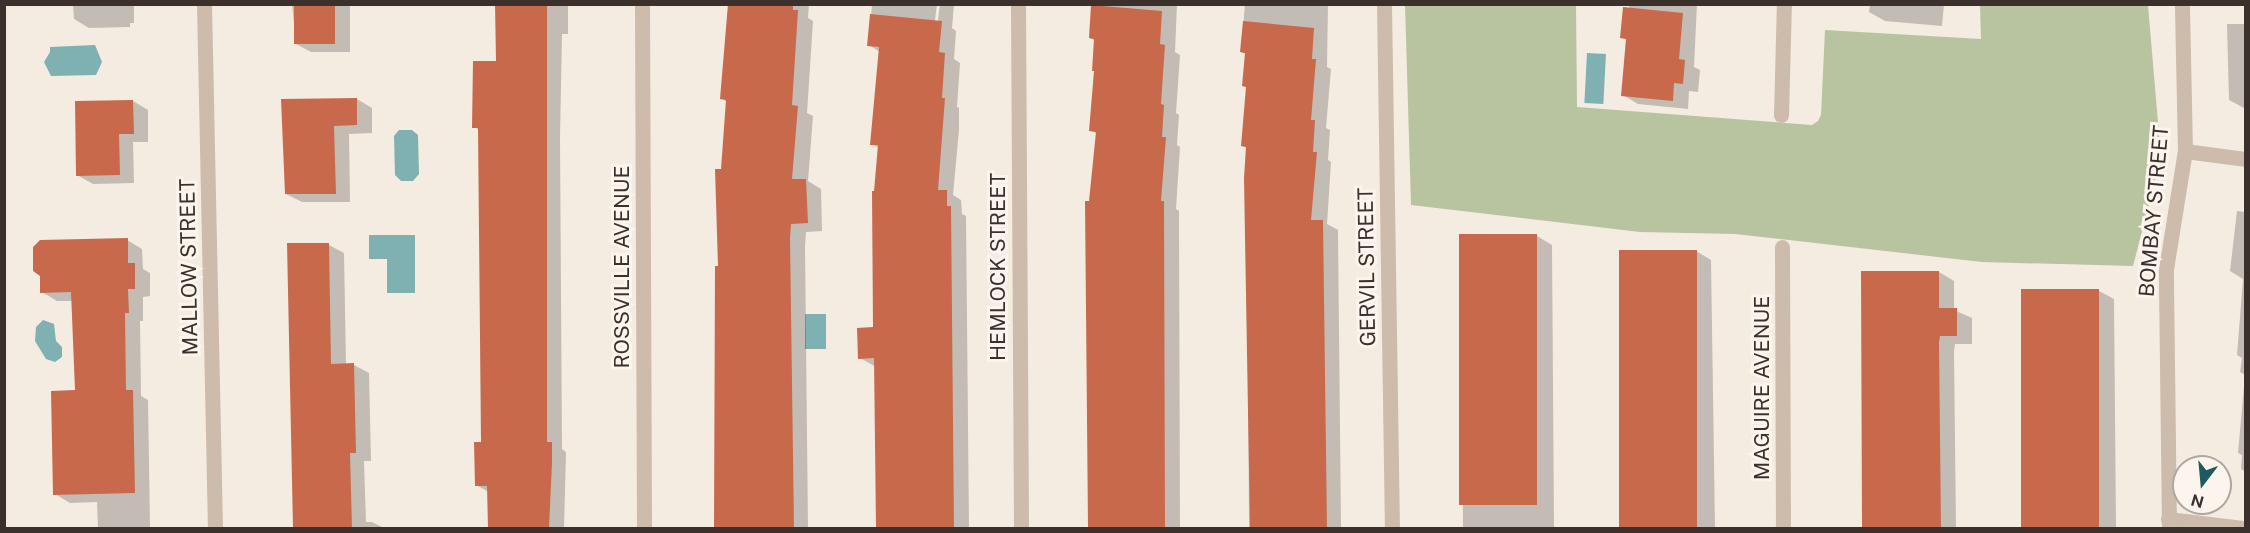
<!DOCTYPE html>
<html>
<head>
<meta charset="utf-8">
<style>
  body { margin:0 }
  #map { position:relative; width:2250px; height:533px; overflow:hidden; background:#f4ebe1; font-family:"Public Sans",sans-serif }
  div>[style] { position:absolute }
  .green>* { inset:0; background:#b8c4a0 }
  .water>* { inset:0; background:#7fb0b2; transform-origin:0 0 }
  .shadow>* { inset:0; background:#0003 }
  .building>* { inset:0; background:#c8694b; transform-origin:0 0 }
  .minor>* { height:15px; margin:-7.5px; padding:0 7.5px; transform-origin:7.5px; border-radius:7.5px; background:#cdbbac }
  .tertiary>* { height:15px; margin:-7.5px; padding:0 7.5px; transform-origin:7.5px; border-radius:7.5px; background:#cdbbac }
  span { translate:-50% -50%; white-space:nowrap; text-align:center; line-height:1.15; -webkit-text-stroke:6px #fbf5ee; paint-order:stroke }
  .street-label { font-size:21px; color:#3b302b }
  .frame { position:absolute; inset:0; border:6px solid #3b302b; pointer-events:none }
  .north { position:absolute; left:2172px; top:455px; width:60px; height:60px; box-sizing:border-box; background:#fbf5ee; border:2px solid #aea6a0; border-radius:50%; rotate:196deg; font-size:16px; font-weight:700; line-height:24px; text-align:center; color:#3b302b }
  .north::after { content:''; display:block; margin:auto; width:21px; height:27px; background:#1f5a5e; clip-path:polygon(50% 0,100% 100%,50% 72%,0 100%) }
</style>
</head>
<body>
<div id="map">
  <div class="green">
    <i style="clip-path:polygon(1405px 5px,1576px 5px,1577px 107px,1812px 125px,1818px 121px,1821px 115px,1825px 30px,1981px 39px,1980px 5px,2148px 5px,2161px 158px,2133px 266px,1982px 262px,1735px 234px,1640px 232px,1411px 205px)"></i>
  </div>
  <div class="water">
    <i style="clip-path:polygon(95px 45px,102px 62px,96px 75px,51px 76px,44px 62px,50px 52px,50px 47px)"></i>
    <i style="left:1587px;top:53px;width:19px;height:50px;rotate:3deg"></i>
    <i style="clip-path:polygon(399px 130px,412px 130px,418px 135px,419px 174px,413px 181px,401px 181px,395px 175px,394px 136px)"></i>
    <i style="clip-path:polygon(369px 235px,415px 235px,415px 293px,387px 293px,387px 259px,369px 259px)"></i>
    <i style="left:805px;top:314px;width:21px;height:35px"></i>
    <i style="clip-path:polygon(43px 320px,54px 324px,56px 341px,62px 347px,62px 357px,55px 362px,46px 359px,35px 341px,36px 327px)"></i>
  </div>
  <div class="shadow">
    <i style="clip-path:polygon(73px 4px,134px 4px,134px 23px,130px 23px,130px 27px,89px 28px,74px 19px)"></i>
    <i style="clip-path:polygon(292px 4px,350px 4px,350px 52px,311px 52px,296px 44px)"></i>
    <i style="clip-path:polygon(496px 4px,568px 4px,568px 34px,562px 34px,560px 137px,562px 449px,566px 452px,564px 528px,490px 528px,489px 492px,476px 485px,482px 443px,480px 130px,474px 127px,497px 63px)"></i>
    <i style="clip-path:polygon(725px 4px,809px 4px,808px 18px,813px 21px,807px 113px,813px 116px,808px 181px,821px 189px,822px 231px,806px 232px,805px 247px,808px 528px,716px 528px,716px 366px,722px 170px,727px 102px,721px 98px,729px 7px)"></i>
    <i style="clip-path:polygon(872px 4px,937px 4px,934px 28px,937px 28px,940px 4px,954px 4px,952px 28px,956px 31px,954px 59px,960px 63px,957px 107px,959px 108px,959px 130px,953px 195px,961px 200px,962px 214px,966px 216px,969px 528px,878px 528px,876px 367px,860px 358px,875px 329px,875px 192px,879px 148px,871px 144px,880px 52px,869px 45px)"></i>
    <i style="clip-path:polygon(1092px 4px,1177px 4px,1175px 52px,1180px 55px,1176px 113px,1179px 115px,1177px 145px,1180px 147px,1176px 209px,1179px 211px,1180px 528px,1089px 528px,1087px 202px,1091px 202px,1097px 134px,1091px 130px,1095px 71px,1096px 41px,1090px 38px)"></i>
    <i style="clip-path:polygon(1245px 4px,1328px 4px,1327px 67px,1331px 69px,1326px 128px,1330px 130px,1328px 160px,1331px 162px,1327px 224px,1338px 230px,1341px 528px,1249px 528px,1247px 148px,1243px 146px,1247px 87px,1246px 54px,1241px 52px)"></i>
    <i style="clip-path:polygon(1630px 4px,1697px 4px,1694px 67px,1700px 70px,1698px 92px,1689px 91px,1688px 109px,1638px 104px,1623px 95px,1628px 41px,1622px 37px)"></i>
    <i style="clip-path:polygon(1870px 4px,1944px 4px,1942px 26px,1885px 21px,1869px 12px)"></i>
    <i style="clip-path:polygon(2227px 24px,2246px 24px,2246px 109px,2229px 100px)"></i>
    <i style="clip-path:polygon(357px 99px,372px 108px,372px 133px,349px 134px,350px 202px,302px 202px,286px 194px,283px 100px)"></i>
    <i style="clip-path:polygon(133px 101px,148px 110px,148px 142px,133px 142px,134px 183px,93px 184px,77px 175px)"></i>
    <i style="clip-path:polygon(2237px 211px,2246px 212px,2246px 472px,2241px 469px,2242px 455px,2238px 453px,2245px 375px,2240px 372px,2242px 358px,2237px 355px,2243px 279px,2230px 271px)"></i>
    <i style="clip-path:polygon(1461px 235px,1537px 236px,1552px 245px,1554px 528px,1463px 528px)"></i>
    <i style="clip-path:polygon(127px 240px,142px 249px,143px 269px,150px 273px,150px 296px,143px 297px,143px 321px,140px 321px,141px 396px,148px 400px,150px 528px,98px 528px,97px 502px,70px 503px,55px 494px,76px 392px,73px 301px,57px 301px,42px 292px)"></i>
    <i style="clip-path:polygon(288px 245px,329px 245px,344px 253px,346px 365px,354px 365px,369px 373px,371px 461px,364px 461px,366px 522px,372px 522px,384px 528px,294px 528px)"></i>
    <i style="clip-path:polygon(1696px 251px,1711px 260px,1715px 528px,1623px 528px,1621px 252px)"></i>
    <i style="clip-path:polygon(1939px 272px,1954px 281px,1954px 310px,1972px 318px,1972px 344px,1955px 344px,1954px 351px,1956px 528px,1864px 528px,1862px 273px)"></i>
    <i style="clip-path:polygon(2023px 291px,2099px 291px,2114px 299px,2116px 528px,2024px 528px)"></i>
  </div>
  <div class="building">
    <i style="left:294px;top:4px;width:41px;height:40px"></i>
    <i style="clip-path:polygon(495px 4px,547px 4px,547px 442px,552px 442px,552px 463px,549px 528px,488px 528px,487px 486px,475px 486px,474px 442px,481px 442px,478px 128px,472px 128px,473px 61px,496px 61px)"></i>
    <i style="clip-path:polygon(728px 4px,793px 4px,793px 10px,798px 10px,792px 105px,798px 106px,792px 179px,806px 179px,808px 223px,791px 224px,790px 238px,794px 528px,714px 528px,715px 266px,718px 266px,715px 169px,721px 169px,726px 100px,720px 99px)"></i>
    <i style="clip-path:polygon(1091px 5px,1162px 11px,1160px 44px,1165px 45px,1161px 104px,1164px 105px,1162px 137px,1166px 137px,1161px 201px,1164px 201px,1165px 528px,1088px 528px,1085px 201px,1089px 201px,1096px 132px,1089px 131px,1094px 71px,1092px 71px,1094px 39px,1089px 38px)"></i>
    <i style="clip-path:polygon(1623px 7px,1683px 13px,1679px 59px,1685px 60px,1683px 84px,1674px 83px,1673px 101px,1621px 96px,1626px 39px,1620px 38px)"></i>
    <i style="clip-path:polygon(870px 14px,942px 21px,939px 52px,945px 53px,942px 98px,945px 98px,938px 190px,947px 190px,947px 206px,951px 206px,954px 528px,876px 528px,874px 358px,858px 359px,857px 328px,873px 327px,872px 191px,874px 191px,878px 145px,870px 145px,879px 47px,867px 46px)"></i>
    <i style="clip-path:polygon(1243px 21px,1314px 28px,1312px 59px,1316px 59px,1311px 120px,1315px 120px,1313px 152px,1317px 152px,1311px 220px,1323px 220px,1327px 528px,1250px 528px,1244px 178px,1246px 147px,1241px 146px,1246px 87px,1242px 86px,1245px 53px,1240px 52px)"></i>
    <i style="clip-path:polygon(357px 98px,357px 125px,334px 126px,336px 194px,285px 194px,281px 99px)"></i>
    <i style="clip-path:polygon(133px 100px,134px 134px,119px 134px,120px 175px,76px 176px,75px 101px)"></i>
    <i style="left:1459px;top:234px;width:78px;height:271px"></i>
    <i style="clip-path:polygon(128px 238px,128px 263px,135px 263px,135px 289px,128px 289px,129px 313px,125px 313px,126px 390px,133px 390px,135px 493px,53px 495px,51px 391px,75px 390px,71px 292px,40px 293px,40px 276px,33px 271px,33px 247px,40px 240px)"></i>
    <i style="clip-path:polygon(287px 243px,329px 243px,331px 364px,354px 363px,356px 453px,350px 453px,352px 528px,293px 528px)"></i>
    <i style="left:1619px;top:250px;width:78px;height:278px"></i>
    <i style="clip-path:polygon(1861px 271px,1939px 271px,1939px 308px,1957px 308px,1957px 336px,1940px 336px,1939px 342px,1941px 528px,1862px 528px)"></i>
    <i style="left:2021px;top:289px;width:78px;height:239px"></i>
  </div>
  <div class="minor">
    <i style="left:204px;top:4px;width:524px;rotate:88.8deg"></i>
    <i style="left:1018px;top:4px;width:524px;rotate:89.67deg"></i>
    <i style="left:1384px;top:4px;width:524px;rotate:89.13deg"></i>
    <i style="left:1781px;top:115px;width:111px;rotate:-88.5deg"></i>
    <i style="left:2185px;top:151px;width:62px;rotate:7.5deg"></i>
    <i style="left:1782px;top:247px;width:281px;rotate:89.8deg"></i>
    <i style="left:2168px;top:519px;width:75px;rotate:6.9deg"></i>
    <i style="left:2169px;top:528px;width:259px;rotate:-90.7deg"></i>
    <i style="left:2166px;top:269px;width:120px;rotate:-80.9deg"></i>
    <i style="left:2185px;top:151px;width:147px;rotate:-91.2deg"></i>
  </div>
  <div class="tertiary">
    <i style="left:642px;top:4px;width:524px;rotate:89.78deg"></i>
  </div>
  <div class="street-label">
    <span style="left:2154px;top:211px;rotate:-85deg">BOMBAY STREET</span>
    <span style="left:189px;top:267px;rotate:-91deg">MALLOW STREET</span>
    <span style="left:622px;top:267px;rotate:-90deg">ROSSVILLE AVENUE</span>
    <span style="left:998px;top:267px;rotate:-90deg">HEMLOCK STREET</span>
    <span style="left:1367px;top:267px;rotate:-91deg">GERVIL STREET</span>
    <span style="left:1762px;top:388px;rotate:-90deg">MAGUIRE AVENUE</span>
  </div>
  <div class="frame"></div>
  <div class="north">N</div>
</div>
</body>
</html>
